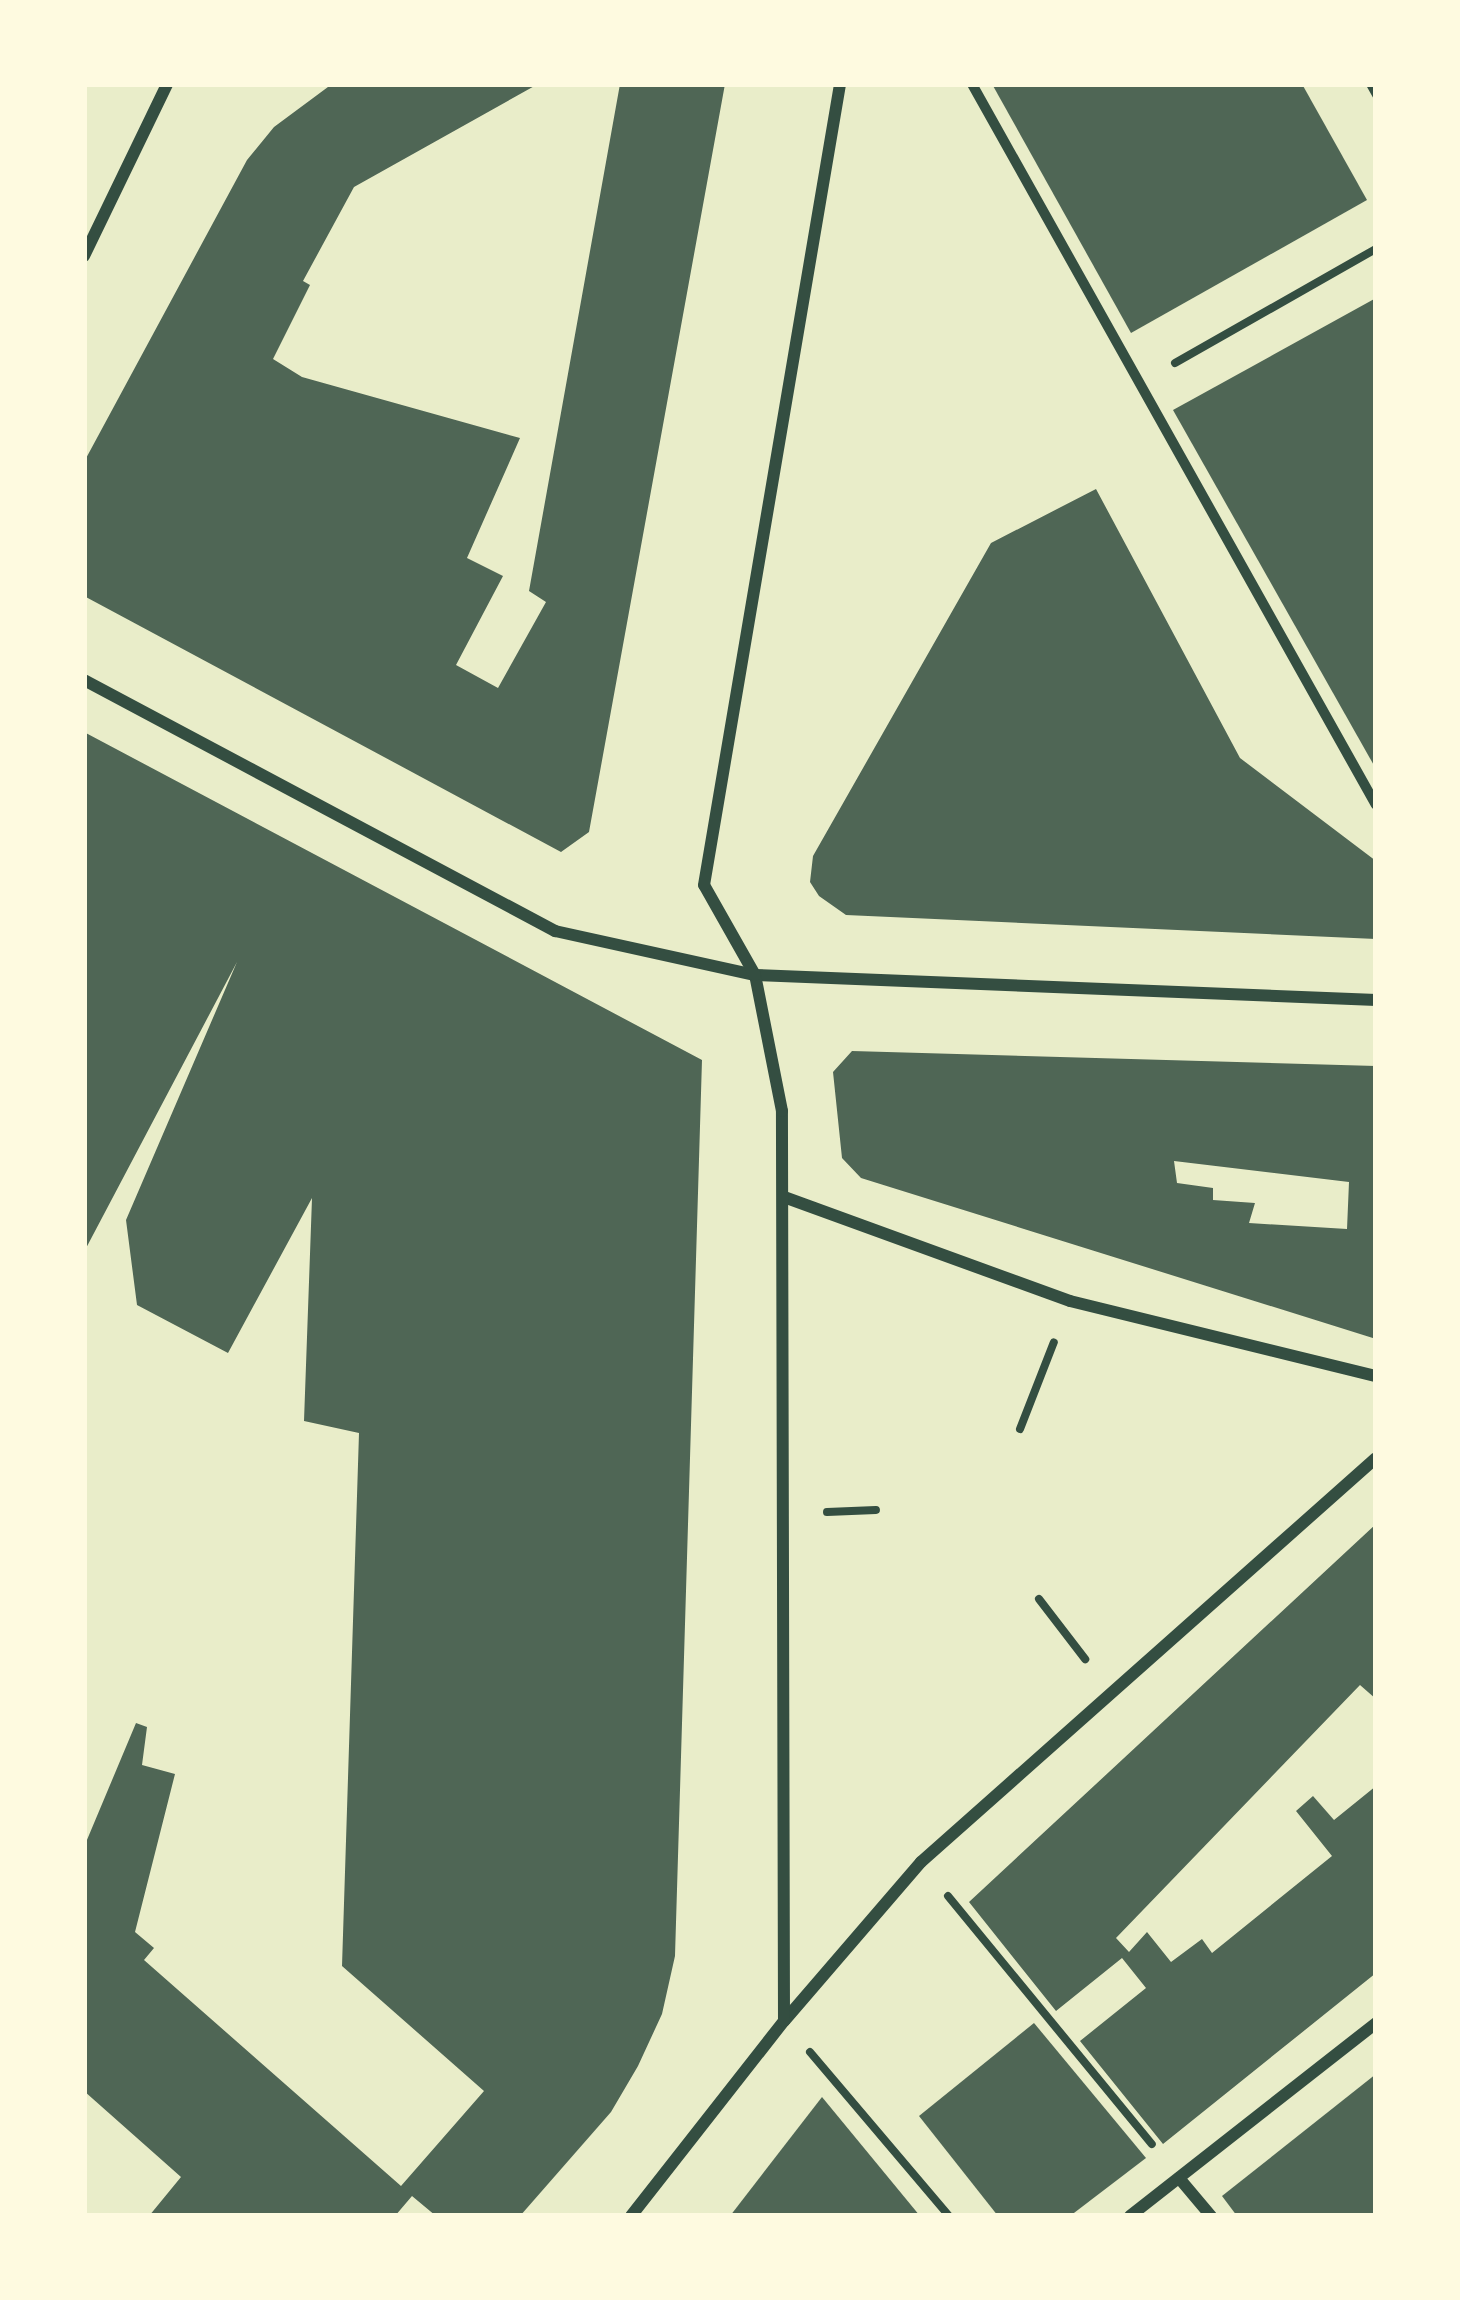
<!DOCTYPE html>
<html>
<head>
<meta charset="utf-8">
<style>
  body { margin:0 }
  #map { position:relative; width:1460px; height:2300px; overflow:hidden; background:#e9edc9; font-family:Manrope,sans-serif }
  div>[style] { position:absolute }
  .building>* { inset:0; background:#4f6655 }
  .path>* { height:8px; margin:-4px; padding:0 4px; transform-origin:4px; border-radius:4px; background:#344e41 }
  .pedestrian>* { height:10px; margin:-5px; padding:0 5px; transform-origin:5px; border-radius:5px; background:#344e41 }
  .minor>* { height:12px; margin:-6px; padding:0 6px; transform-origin:6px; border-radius:6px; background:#344e41 }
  span { translate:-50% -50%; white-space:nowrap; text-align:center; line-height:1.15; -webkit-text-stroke:9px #fefae0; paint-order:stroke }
  .frame { position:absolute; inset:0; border:87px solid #fefae0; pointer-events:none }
</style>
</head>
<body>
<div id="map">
  <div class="building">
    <i style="clip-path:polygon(332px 84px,538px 84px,354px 187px,303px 281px,310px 285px,273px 359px,302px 377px,520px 438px,467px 558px,503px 576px,456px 665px,498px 688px,546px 602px,529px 591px,620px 84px,725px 84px,589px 832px,561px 852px,84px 596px,84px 462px,247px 160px,274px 127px)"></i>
    <i style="clip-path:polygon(992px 84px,1302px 84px,1367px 200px,1131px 333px)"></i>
    <i style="clip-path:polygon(1376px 298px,1376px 769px,1173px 410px)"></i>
    <i style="clip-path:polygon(1096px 489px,1240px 758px,1376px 861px,1376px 939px,846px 915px,819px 896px,810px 882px,813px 856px,991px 543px)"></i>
    <i style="clip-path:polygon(84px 732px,702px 1060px,675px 1956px,662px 2014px,638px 2066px,611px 2112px,520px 2216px,436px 2216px,412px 2196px,395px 2216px,149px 2216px,181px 2177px,84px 2091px,84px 1847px,136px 1723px,147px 1727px,142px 1765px,175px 1774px,135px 1932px,154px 1948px,144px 1960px,401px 2186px,484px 2091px,342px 1966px,359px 1433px,304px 1421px,312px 1198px,228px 1353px,137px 1305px,126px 1220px,237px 962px,84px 1252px)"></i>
    <i style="clip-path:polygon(evenodd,852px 1051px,1376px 1066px,1376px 1339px,861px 1178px,842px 1158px,833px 1072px,852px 1051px,1174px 1161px,1349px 1182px,1347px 1229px,1249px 1223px,1255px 1203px,1213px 1200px,1213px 1188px,1177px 1183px,1174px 1161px)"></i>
    <i style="clip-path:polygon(1376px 1524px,1376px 1699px,1360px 1685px,1116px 1938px,1129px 1952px,1147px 1932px,1171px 1962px,1202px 1939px,1212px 1953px,1332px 1856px,1296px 1811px,1313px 1796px,1334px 1820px,1376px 1786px,1376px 1973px,1163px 2144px,1080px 2041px,1146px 1988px,1122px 1958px,1056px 2011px,969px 1902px)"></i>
    <i style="clip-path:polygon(1034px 2023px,1146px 2158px,1070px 2216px,998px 2216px,919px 2116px)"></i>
    <i style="clip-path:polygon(1376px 2074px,1376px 2216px,1237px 2216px,1222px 2196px)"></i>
    <i style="clip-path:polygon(822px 2097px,920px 2216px,730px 2216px)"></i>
  </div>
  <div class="path">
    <i style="left:1370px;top:84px;width:13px;rotate:61deg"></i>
    <i style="left:1175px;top:363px;width:231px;rotate:-29.6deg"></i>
    <i style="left:1020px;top:1429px;width:93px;rotate:-68.7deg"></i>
    <i style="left:827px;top:1512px;width:49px;rotate:-2.3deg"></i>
    <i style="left:1039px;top:1599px;width:76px;rotate:52.5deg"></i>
    <i style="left:948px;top:1896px;width:321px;rotate:50.6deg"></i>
    <i style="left:810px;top:2052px;width:215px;rotate:49.7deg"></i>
  </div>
  <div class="pedestrian">
    <i style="left:972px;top:84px;width:826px;rotate:60.74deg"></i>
  </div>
  <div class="minor">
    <i style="left:84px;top:256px;width:191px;rotate:-64.2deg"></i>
    <i style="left:84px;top:680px;width:534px;rotate:28.05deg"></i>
    <i style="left:555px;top:931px;width:205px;rotate:12.4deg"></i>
    <i style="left:755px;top:975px;width:622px;rotate:2.31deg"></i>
    <i style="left:784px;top:1197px;width:304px;rotate:20deg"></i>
    <i style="left:1070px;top:1301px;width:315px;rotate:13.8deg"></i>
    <i style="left:785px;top:2020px;width:208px;rotate:-49.3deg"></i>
    <i style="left:921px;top:1862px;width:608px;rotate:-41.6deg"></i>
    <i style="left:1179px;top:2178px;width:50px;rotate:49.9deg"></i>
    <i style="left:631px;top:2216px;width:248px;rotate:-51.9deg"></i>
    <i style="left:784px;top:2021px;width:910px;rotate:-90.13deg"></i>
    <i style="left:782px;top:1111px;width:139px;rotate:-101.2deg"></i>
    <i style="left:755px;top:975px;width:103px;rotate:-119.5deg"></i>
    <i style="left:704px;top:885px;width:812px;rotate:-80.36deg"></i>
    <i style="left:1130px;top:2216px;width:313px;rotate:-38.1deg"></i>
  </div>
  <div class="frame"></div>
</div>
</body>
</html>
